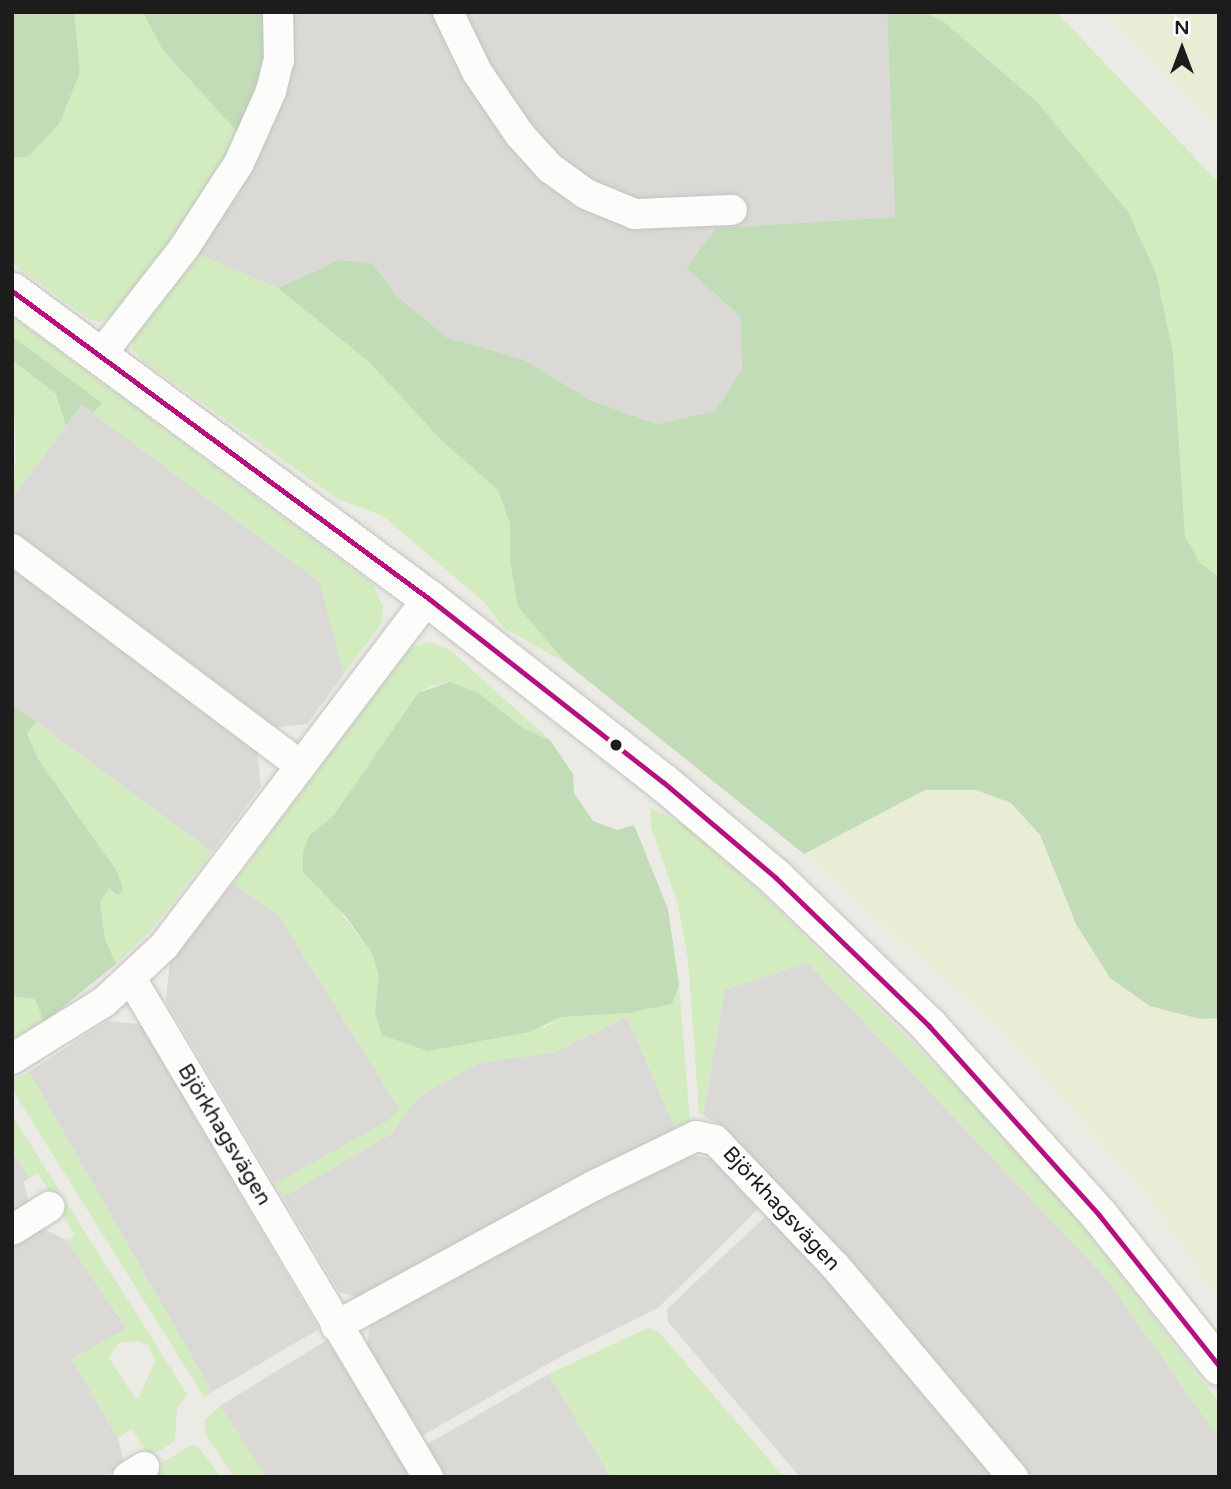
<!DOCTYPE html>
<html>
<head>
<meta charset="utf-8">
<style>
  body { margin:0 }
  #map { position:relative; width:1231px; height:1489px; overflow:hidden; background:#eceae4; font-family:"Varela Round",sans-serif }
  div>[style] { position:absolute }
  .residential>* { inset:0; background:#dbd9d6 }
  .farmland>* { inset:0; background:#eaedd6 }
  .grass>* { inset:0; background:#d2ecc0 }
  .forest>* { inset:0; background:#c1dcb7 }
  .roads { filter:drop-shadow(0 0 2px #c4c3c0) drop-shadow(0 0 2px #c4c3c0) }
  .minor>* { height:30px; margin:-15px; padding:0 15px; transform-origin:15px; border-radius:15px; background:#fcfcfb }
  .tertiary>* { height:37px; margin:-18.5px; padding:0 18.5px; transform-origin:18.5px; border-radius:18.5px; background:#fcfcfb }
  .bus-1>* { height:5px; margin:-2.5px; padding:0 2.5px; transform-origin:2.5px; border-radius:2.5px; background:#b60f80 }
  .dots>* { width:19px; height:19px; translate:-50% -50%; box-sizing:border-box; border:4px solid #fff; border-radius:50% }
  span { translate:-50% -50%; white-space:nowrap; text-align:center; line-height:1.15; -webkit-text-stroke:6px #fff; paint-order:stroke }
  .street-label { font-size:21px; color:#1c1c1c }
  .frame { position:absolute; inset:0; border:14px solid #1c1c1c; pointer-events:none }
  .north { position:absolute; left:1147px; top:14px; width:70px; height:70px; -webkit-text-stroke:5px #fff; paint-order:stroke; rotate:0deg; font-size:19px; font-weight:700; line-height:28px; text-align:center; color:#1c1c1c }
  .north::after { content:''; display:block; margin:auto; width:24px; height:32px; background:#1c1c1c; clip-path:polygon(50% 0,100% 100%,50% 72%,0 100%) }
</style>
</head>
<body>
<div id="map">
  <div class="residential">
    <i style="clip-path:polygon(289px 12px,887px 12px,895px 217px,716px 228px,686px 268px,740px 316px,742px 369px,715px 411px,657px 424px,592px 401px,524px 360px,446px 337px,397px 296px,372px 263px,339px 260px,278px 288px,195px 253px,267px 139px,283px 92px)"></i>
    <i style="clip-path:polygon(82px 405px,320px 582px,344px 674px,307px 724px,271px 728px,12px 536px,12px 498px)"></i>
    <i style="clip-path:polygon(12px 565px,257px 750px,261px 786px,212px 852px,12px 704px)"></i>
    <i style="clip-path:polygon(233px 884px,279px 916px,399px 1108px,390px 1120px,275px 1184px,166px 1001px,170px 961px)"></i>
    <i style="clip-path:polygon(807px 962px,1106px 1278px,1219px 1438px,1219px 1477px,1027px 1477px,871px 1288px,721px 1126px,703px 1115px,724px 990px)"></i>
    <i style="clip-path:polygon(627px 1017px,675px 1128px,359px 1298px,339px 1292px,283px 1197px,391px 1134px,419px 1096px,479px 1063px,555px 1052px)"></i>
    <i style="clip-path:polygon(107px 1021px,140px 1024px,319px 1329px,212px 1392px,29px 1072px)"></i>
    <i style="clip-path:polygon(12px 1151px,29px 1178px,24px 1182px,30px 1207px,12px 1217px)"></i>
    <i style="clip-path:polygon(685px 1154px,715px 1159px,761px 1206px,658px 1308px,560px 1357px,423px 1435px,414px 1432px,366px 1354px,370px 1325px,472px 1266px)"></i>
    <i style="clip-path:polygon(769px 1213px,822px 1269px,998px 1477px,800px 1477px,668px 1322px,667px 1309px)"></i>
    <i style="clip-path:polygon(41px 1228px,67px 1240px,127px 1329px,72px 1359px,118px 1438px,124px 1464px,103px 1477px,12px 1477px,12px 1245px)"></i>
    <i style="clip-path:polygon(327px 1340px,404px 1465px,412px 1477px,266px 1477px,220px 1406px)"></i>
    <i style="clip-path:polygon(549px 1374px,611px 1477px,440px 1477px,422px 1447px)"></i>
  </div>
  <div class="farmland">
    <i style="clip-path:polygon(1106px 12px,1219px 12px,1219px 128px)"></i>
    <i style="clip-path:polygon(925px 790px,976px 790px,1012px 803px,1040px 835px,1054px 868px,1200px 1019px,1219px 1018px,1219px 1301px,1151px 1200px,1005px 1034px,804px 854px)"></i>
  </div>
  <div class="grass">
    <i style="clip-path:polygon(74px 12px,143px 12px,162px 49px,240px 135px,229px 165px,114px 315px,100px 322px,89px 319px,12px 263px,12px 158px,29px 156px,60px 123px,80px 72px)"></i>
    <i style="clip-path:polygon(924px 12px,1056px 12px,1219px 183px,1219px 577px,1200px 563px,1185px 536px,1173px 352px,1156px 273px,985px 58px,944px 22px)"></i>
    <i style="clip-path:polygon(195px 253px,278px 288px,369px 362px,441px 440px,498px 490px,510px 524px,510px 561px,518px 607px,566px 663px,504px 628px,485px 603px,383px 516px,338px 499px,143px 361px,132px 349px,132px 334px)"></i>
    <i style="clip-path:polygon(12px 316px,373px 584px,383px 607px,381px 624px,344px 674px,320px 582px,93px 413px,101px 403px,12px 336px)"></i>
    <i style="clip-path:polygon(12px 360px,56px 394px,66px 426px,12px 498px,16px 458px)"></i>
    <i style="clip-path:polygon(429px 642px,450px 650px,550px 740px,524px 729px,480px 694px,450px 682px,431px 686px,418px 693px,334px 815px,309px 836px,330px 899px,372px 953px,380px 975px,375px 1014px,545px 1027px,562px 1017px,628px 1013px,672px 1004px,679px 985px,690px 1121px,675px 1128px,627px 1017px,555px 1052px,479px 1063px,419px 1096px,391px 1134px,283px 1197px,275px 1184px,389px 1120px,399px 1108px,279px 916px,233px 884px,389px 674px,410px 648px)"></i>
    <i style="clip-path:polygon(36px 722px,212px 852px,153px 928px,116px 964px,105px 939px,100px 902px,116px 870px,38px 759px,27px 732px)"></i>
    <i style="clip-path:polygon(651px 808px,686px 826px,763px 895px,946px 1076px,1072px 1213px,1219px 1402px,1219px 1438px,1106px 1278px,807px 962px,725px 990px,703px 1115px,699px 1114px,688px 959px,678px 904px,651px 827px)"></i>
    <i style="clip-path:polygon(12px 996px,35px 999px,44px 1022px,12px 1039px)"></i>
    <i style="clip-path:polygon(29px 1072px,212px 1392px,204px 1397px,12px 1089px,12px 1080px)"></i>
    <i style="clip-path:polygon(12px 1115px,61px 1193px,53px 1197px,38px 1173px,29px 1178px,12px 1151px)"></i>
    <i style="clip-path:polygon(evenodd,66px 1202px,187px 1394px,177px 1408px,175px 1441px,149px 1457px,132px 1429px,118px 1438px,72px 1359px,127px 1328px,67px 1240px,75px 1235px,58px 1207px,66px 1202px,138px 1341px,148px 1345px,155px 1362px,139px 1397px,135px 1398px,109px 1358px,118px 1343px,138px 1341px)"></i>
    <i style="clip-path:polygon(648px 1328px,659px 1332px,784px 1477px,611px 1477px,549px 1374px)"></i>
    <i style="clip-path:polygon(220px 1406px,266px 1477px,234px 1477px,206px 1435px,205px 1419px)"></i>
    <i style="clip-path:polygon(191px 1445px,199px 1447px,221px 1477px,159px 1477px,154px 1468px)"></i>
  </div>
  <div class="forest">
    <i style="clip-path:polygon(12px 12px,74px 12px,80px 72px,60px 123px,29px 156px,12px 158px)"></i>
    <i style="clip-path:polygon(143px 12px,266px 12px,262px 85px,240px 135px,162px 49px)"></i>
    <i style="clip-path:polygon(887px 12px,924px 12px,944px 22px,1037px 102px,1128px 212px,1156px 273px,1173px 352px,1185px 536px,1200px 563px,1219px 577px,1219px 1018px,1200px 1019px,1150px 1006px,1110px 978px,1076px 924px,1040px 835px,1011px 803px,976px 790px,925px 790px,804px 854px,566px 663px,518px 607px,510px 561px,510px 524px,498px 490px,441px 440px,369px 362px,278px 288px,339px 260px,372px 263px,397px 296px,446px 337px,524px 360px,592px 401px,657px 424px,715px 411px,742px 369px,740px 316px,686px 268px,716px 228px,895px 217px)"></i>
    <i style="clip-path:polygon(12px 336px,102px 403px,93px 413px,82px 405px,66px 426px,56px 394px,12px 360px)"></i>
    <i style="clip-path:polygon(450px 682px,480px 694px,524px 729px,550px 740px,573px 774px,574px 793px,593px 821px,617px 830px,634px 825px,668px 909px,679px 985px,672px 1004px,628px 1013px,562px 1017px,529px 1032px,428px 1051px,382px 1035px,375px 1014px,379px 975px,372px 953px,347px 918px,303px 872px,303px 852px,309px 836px,334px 815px,418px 693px)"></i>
    <i style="clip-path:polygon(12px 704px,36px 722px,27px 733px,38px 759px,116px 870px,123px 889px,118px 895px,109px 888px,100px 902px,105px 939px,116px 964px,44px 1022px,35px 999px,12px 996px)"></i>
  </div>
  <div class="roads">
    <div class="minor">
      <i style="left:448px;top:12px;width:67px;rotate:64.2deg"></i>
      <i style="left:477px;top:72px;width:76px;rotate:55.7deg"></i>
      <i style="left:520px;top:135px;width:45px;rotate:47.7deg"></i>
      <i style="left:550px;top:168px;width:44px;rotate:35.8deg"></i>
      <i style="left:586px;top:194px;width:53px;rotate:22.2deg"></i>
      <i style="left:635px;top:214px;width:97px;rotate:-2.4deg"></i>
      <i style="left:100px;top:356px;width:137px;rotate:-52.1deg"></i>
      <i style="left:184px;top:248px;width:101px;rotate:-57.1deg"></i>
      <i style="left:239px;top:163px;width:79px;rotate:-66deg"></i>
      <i style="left:271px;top:91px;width:32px;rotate:-76deg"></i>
      <i style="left:279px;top:60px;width:48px;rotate:-91.2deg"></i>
      <i style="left:12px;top:549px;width:361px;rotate:36.9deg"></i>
      <i style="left:132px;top:980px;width:578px;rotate:59.22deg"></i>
      <i style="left:12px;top:1059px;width:108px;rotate:-31.8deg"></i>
      <i style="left:104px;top:1002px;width:82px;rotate:-43deg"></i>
      <i style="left:164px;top:946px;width:437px;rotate:-52.8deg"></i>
      <i style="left:12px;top:1230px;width:44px;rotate:-31.9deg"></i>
      <i style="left:336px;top:1326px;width:293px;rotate:-28.6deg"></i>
      <i style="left:593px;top:1186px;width:114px;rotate:-25.9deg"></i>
      <i style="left:696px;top:1136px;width:19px;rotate:12deg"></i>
      <i style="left:715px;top:1140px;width:175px;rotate:46.4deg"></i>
      <i style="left:836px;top:1267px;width:275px;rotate:49.9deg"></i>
      <i style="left:128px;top:1477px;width:19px;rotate:-32deg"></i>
    </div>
    <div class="tertiary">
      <i style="left:12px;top:291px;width:517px;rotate:36.43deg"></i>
      <i style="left:428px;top:598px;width:298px;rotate:38.1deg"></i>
      <i style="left:663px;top:782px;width:148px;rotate:40.3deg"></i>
      <i style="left:776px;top:878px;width:213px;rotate:44deg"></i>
      <i style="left:929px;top:1026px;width:254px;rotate:48deg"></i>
      <i style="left:1099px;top:1215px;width:193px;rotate:51.5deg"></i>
    </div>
  </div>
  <div class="bus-1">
    <i style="left:12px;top:291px;width:517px;rotate:36.43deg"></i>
    <i style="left:428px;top:598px;width:298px;rotate:38.1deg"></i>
    <i style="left:663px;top:782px;width:148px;rotate:40.3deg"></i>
    <i style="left:776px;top:878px;width:213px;rotate:44deg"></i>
    <i style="left:929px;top:1026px;width:254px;rotate:48deg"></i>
    <i style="left:1099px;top:1215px;width:193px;rotate:51.5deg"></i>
  </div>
  <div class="dots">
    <i style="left:616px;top:745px;background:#1c1c1c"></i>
  </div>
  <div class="street-label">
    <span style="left:224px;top:1135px;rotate:59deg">Björkhagsvägen</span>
    <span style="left:781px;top:1209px;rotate:47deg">Björkhagsvägen</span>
  </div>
  <div class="frame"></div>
  <div class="north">N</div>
</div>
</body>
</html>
